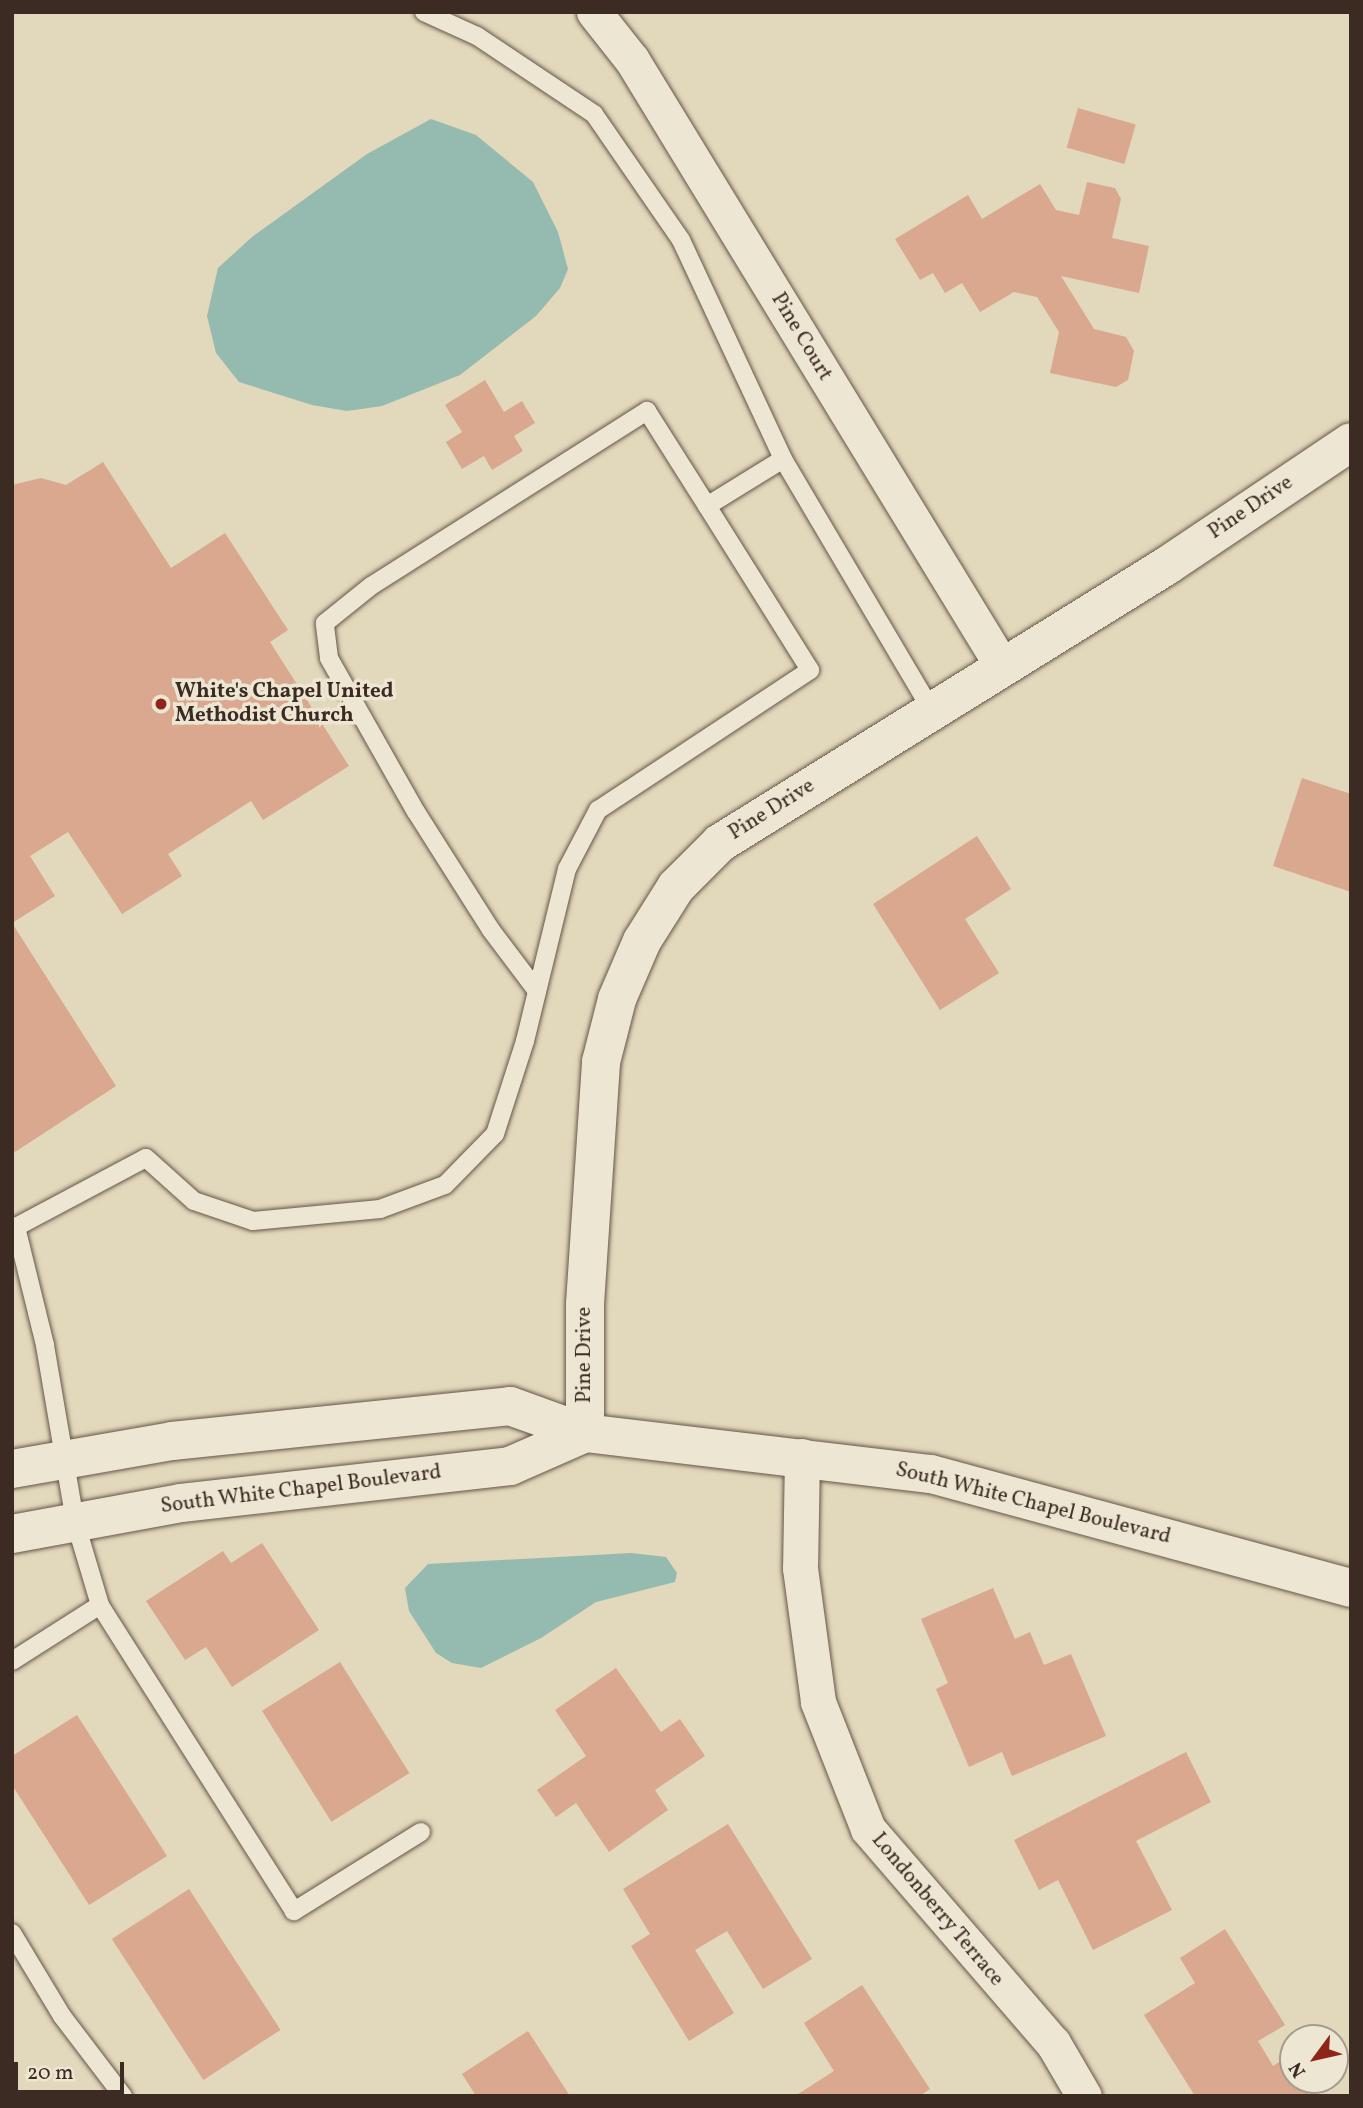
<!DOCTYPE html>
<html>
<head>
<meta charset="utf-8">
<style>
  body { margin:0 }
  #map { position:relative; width:1363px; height:2108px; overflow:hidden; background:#e2d8bb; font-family:Vollkorn,serif }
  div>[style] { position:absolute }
  .water>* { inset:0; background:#95baaf }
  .building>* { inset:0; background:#d9a88e; transform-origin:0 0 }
  .roads { filter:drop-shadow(0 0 2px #665649) drop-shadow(0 0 2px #665649) }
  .service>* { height:18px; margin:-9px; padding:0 9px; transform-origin:9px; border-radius:9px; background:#ece6d3 }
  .minor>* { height:35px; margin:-17.5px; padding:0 17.5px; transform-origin:17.5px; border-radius:17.5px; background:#ece6d3 }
  .tertiary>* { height:38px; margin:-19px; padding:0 19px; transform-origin:19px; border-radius:19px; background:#ece6d3 }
  .secondary>* { height:38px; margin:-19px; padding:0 19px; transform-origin:19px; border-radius:19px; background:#ece6d3 }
  .dots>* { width:19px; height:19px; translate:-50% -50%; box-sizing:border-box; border:4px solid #ece6d3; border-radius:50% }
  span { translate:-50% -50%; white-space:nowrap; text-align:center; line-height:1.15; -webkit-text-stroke:7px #ece6d3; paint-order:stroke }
  .street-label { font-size:21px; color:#3c2b23 }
  .poi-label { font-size:21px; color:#3c2b23; font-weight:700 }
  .left { translate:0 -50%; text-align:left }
  .frame { position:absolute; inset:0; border:14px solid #3c2b23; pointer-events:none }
  .north { position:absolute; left:1279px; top:2024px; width:70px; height:70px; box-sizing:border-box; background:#ece6d3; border:2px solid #a69b8d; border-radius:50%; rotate:237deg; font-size:19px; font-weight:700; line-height:28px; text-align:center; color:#3c2b23 }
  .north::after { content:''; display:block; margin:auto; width:24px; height:32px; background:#8f2418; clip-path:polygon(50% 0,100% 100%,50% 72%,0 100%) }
  .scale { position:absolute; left:14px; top:2062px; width:110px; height:32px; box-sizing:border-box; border:4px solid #3c2b23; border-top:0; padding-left:9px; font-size:21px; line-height:24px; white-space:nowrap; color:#3c2b23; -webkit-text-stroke:5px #ece6d3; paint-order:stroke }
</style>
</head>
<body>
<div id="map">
  <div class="water">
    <i style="clip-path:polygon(431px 119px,476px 135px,533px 182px,558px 232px,568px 269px,560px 288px,536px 316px,460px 375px,382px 406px,347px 411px,312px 405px,239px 382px,216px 353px,207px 316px,218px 268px,252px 237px,367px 154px)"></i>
    <i style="clip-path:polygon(631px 1553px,666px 1557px,677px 1573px,675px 1582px,596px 1602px,541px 1638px,481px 1668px,452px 1663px,436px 1653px,409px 1611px,405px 1588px,428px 1564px)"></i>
  </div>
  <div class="building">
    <i style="left:1078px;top:108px;width:60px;height:41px;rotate:16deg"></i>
    <i style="clip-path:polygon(1087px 182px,1115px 188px,1121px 199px,1112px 238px,1149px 246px,1139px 293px,1061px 276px,1094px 329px,1126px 337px,1134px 351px,1128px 380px,1116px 387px,1050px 373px,1059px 332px,1037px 297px,1014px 292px,980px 312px,962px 283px,945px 293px,933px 273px,920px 280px,895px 239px,968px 195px,982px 219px,1040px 184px,1056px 210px,1079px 215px)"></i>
    <i style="clip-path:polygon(485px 380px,504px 412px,522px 401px,535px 423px,514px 436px,523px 451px,492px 470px,484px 456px,462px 469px,446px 442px,462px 432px,445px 405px)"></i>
    <i style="clip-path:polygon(103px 462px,171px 568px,225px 533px,288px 630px,270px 642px,349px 766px,263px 820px,251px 801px,168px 854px,182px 876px,122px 914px,68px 832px,30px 856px,55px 896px,12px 923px,12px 485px,41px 478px,66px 485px)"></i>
    <i style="clip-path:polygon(1302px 778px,1351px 794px,1351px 892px,1273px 866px)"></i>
    <i style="clip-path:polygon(977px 836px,1011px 889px,965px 919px,999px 973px,940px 1010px,873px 904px)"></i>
    <i style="clip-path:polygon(12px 923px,116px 1086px,15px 1152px,12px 1148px)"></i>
    <i style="clip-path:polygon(262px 1543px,319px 1630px,232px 1687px,206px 1647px,185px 1660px,146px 1601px,223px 1551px,231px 1563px)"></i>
    <i style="clip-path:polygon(993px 1588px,1015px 1639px,1030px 1632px,1044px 1665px,1071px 1654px,1106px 1736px,1012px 1776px,1002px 1752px,969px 1767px,936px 1689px,948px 1683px,921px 1619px)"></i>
    <i style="left:340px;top:1662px;width:131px;height:92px;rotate:58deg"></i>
    <i style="clip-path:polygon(616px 1668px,661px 1732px,680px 1719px,705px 1756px,655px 1790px,668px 1810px,609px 1852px,576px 1803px,556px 1817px,537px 1790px,586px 1756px,555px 1710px)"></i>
    <i style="clip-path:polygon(77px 1715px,167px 1856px,89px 1905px,12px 1785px,12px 1756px)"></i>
    <i style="clip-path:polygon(1186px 1752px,1211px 1802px,1136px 1841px,1172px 1910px,1093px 1950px,1058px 1880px,1039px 1890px,1014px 1840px)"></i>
    <i style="clip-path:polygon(728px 1824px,812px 1959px,763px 1989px,727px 1931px,695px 1950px,734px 2013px,689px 2041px,631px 1946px,650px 1934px,623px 1889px)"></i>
    <i style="left:189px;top:1889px;width:168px;height:92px;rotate:57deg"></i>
    <i style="clip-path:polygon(1225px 1929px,1285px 2025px,1258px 2041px,1273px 2066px,1293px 2053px,1293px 2080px,1327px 2082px,1306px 2096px,1195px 2096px,1144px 2015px,1195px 1983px,1180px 1958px)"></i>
    <i style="clip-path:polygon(862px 1985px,930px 2089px,920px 2096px,795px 2096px,834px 2071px,804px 2023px)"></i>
    <i style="clip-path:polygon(528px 2031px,570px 2096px,476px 2096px,462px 2074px)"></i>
  </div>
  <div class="roads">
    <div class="service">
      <i style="left:424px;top:12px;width:58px;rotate:24.4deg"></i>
      <i style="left:477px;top:36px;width:141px;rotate:33.7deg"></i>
      <i style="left:594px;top:114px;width:153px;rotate:55.4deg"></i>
      <i style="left:681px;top:240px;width:242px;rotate:65deg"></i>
      <i style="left:783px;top:459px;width:291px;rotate:59.4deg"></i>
      <i style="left:537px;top:991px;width:76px;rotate:-127deg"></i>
      <i style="left:491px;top:930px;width:140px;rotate:-122.4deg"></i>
      <i style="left:416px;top:812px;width:177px;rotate:-119.5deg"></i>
      <i style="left:329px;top:658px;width:35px;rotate:-97deg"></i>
      <i style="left:325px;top:623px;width:59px;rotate:-38.8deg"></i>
      <i style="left:371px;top:586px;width:327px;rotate:-32.4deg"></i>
      <i style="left:647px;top:411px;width:112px;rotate:57.7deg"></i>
      <i style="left:12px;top:1661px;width:104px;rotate:-32.5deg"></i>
      <i style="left:421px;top:1832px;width:150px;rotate:148.1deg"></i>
      <i style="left:294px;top:1911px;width:362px;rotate:-122.4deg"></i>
      <i style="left:100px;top:1605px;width:88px;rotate:-106.6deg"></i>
      <i style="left:75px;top:1521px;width:179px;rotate:-99.7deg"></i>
      <i style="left:45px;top:1345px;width:122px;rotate:-103.8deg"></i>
      <i style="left:16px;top:1227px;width:147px;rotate:-28deg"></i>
      <i style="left:146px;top:1158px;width:64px;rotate:41.9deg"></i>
      <i style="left:194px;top:1201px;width:62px;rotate:18.7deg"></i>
      <i style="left:253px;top:1221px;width:128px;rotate:-5.4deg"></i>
      <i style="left:380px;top:1209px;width:69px;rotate:-20.3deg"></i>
      <i style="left:445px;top:1185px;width:71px;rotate:-45.6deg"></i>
      <i style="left:495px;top:1134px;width:98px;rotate:-72.1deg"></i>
      <i style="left:525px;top:1041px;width:177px;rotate:-76.3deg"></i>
      <i style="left:567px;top:869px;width:67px;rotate:-62.3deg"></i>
      <i style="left:598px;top:810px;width:254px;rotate:-33.4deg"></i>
      <i style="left:810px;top:670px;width:194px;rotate:-122.1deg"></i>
      <i style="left:707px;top:506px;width:89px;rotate:-31.7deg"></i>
      <i style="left:12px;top:1933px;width:97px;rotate:58.9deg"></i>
      <i style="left:62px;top:2016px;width:101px;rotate:52.7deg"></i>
    </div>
    <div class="minor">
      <i style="left:594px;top:12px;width:61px;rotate:51.6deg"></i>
      <i style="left:632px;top:60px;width:710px;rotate:58.59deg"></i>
      <i style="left:802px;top:1456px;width:112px;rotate:91deg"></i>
      <i style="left:800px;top:1568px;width:135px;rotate:82.3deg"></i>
      <i style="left:818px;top:1702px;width:136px;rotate:68.5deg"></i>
      <i style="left:868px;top:1829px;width:283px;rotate:49.2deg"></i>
      <i style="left:1053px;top:2043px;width:61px;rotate:59.7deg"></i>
    </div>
    <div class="tertiary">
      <i style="left:585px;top:1433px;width:129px;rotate:-90deg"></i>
      <i style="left:585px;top:1304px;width:243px;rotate:-86.2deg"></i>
      <i style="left:601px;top:1062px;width:65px;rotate:-75.7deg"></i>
      <i style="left:617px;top:999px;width:63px;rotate:-66.7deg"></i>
      <i style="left:642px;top:941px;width:64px;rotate:-57.8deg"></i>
      <i style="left:676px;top:887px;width:62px;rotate:-45deg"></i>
      <i style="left:720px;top:843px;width:527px;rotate:-31.82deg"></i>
      <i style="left:1168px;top:565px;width:220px;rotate:-33.9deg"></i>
    </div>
    <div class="secondary">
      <i style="left:12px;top:1469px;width:162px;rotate:-9.9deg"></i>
      <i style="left:172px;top:1441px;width:340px;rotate:-5.9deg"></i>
      <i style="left:510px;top:1406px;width:80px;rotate:19.8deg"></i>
      <i style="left:585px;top:1433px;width:348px;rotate:6.8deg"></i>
      <i style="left:931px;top:1474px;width:435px;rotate:15.2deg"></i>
      <i style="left:12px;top:1534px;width:172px;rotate:-10.4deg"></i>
      <i style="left:181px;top:1503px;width:331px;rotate:-6.4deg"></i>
      <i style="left:510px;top:1466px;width:82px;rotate:-23.7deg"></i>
    </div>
  </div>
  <div class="dots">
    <i style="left:161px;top:704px;background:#8f2418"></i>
  </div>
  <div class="street-label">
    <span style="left:801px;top:337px;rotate:59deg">Pine Court</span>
    <span style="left:1251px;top:508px;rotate:-34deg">Pine Drive</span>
    <span style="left:772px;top:810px;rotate:-32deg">Pine Drive</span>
    <span style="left:585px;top:1355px;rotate:-90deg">Pine Drive</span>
    <span style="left:301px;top:1490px;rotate:-7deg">South White Chapel Boulevard</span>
    <span style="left:1033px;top:1504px;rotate:14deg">South White Chapel Boulevard</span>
    <span style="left:937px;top:1910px;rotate:50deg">Londonberry Terrace</span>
  </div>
  <div class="poi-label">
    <span class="left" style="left:175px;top:704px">White's Chapel United<br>Methodist Church</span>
  </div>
  <div class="frame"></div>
  <div class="north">N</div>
  <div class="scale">20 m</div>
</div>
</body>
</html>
